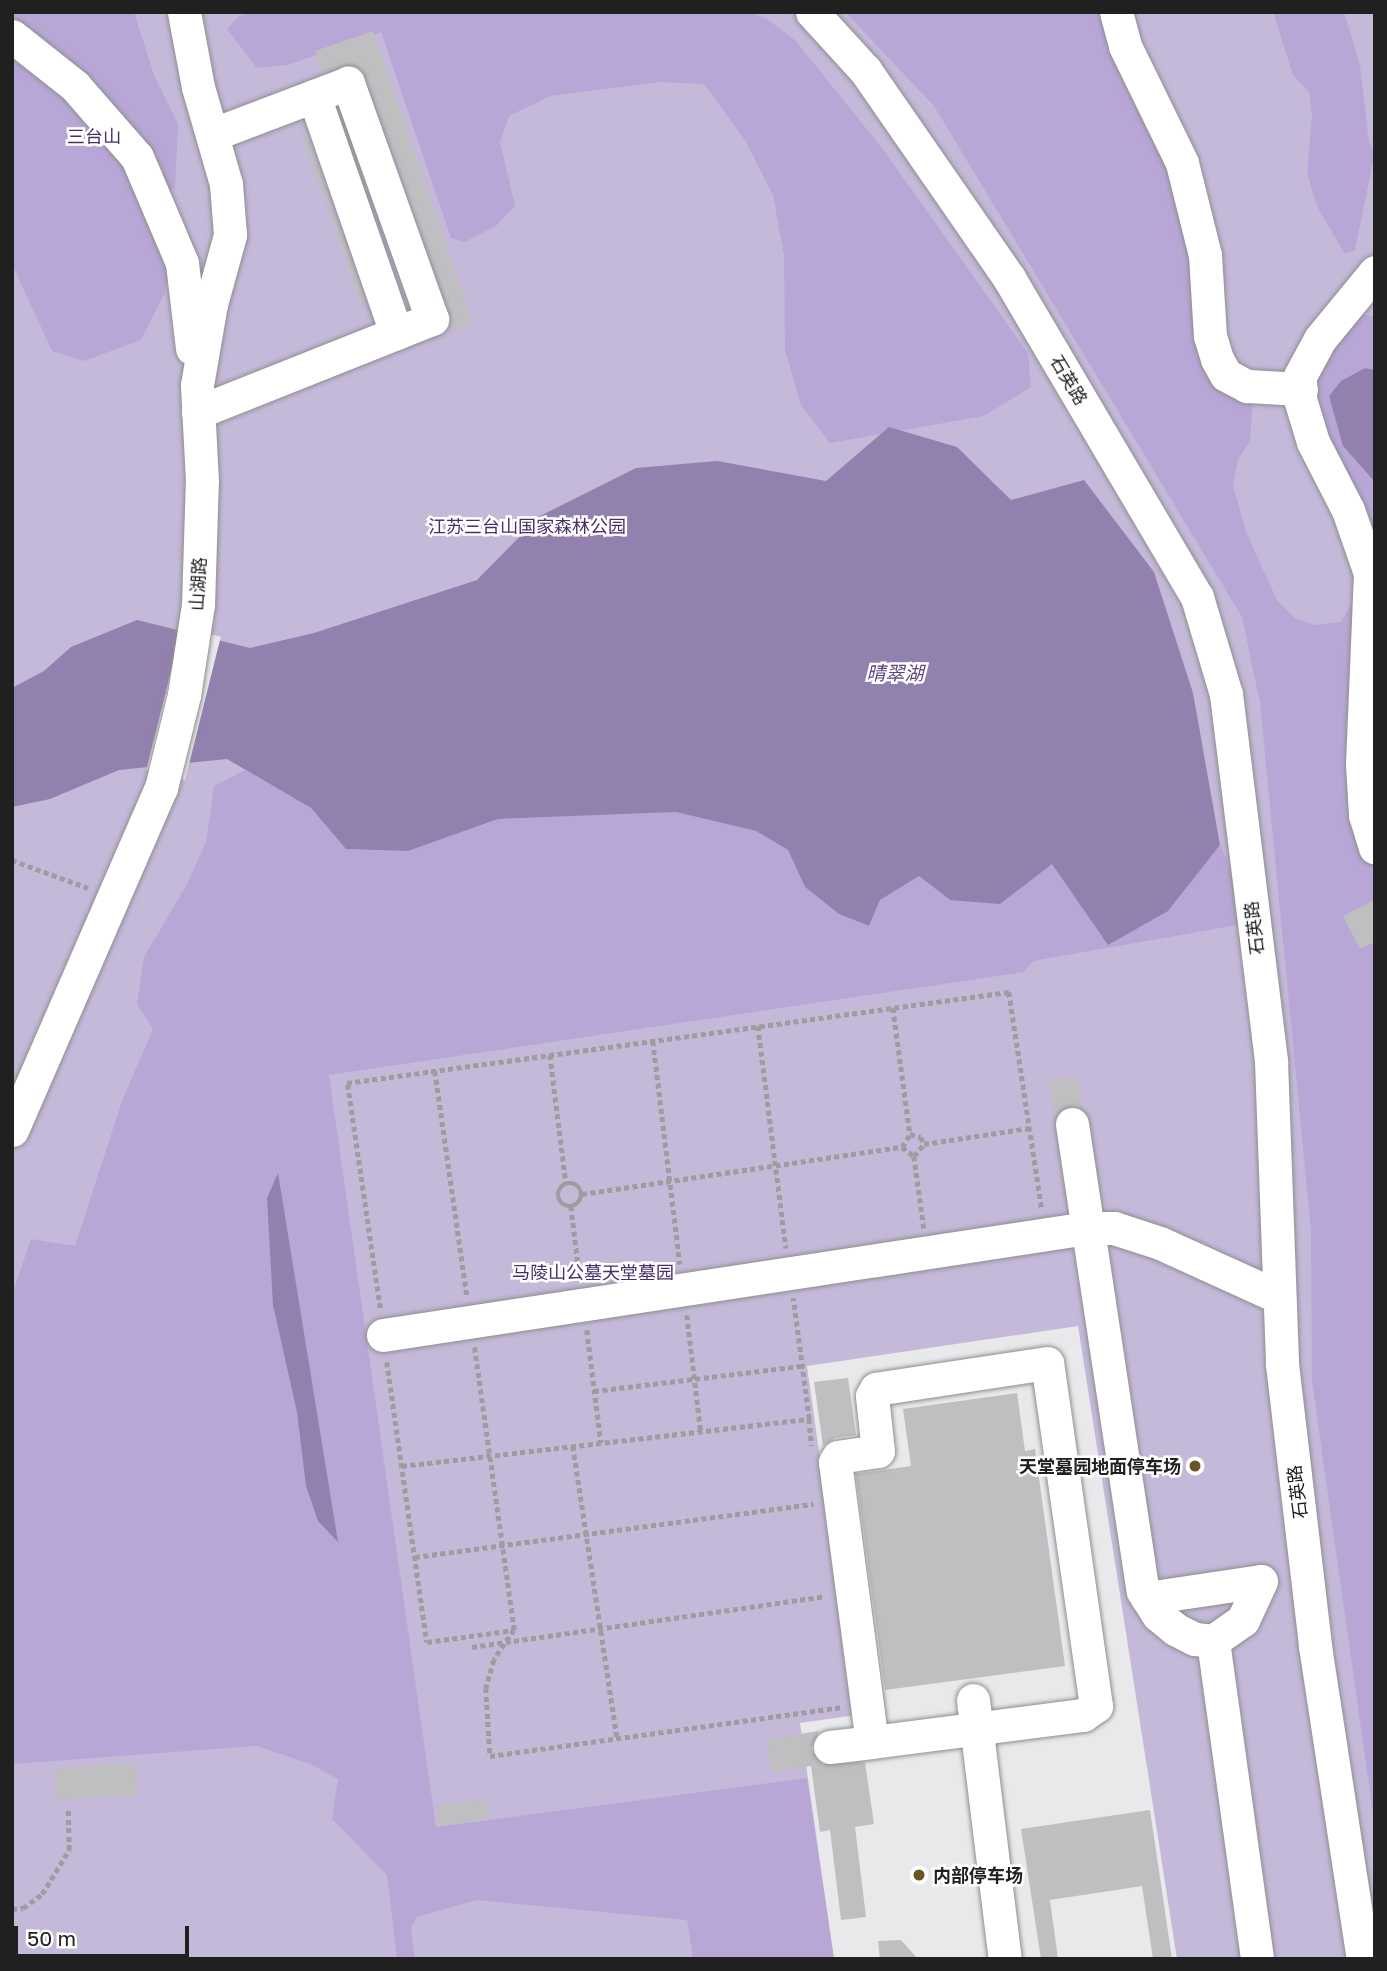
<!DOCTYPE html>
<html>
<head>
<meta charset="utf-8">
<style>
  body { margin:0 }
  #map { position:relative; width:1387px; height:1971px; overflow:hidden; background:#e9e8eb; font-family:"Golos Text","Noto Sans SC",sans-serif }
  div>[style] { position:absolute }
  .green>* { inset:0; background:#c4b9d9 }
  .forest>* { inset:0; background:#b8a7d6 }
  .water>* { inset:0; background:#9281ae }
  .pier>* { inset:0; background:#e9e8eb; transform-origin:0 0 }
  .building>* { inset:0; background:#bfbec1; transform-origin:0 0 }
  .path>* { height:4.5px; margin-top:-2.25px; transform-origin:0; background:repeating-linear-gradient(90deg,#9d9d9f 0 5px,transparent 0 8.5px) }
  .path>.ring { margin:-2.25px; padding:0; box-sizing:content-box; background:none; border:4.5px solid #9d9d9f; border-radius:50% }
  .roads { filter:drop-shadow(0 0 2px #8f8e91) drop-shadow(0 0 2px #8f8e91) }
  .minor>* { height:33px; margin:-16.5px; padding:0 16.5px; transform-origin:16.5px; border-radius:16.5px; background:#fff }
  .dots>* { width:19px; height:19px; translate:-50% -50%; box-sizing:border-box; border:4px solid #fff; border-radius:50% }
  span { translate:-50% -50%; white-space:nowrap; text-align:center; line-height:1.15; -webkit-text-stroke:5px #fff; paint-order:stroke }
  .park-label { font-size:18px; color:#482f69 }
  .street-label { font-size:18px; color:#202021 }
  .poi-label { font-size:18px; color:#202021; font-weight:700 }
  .right { translate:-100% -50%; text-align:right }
  .left { translate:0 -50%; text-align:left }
  .water-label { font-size:19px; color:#5d4581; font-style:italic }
  .frame { position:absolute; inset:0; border:14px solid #202021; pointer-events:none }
  .scale { position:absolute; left:14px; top:1926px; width:175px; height:32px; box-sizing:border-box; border:4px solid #202021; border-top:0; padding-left:9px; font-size:21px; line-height:24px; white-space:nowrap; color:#202021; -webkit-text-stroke:5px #fff; paint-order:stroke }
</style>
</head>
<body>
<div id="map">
  <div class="green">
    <i style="clip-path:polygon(12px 12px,1375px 12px,1375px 1959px,1177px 1959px,1078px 1326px,807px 1366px,856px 1715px,800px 1723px,834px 1959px,12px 1959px)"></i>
  </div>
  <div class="forest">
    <i style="clip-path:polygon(12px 12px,134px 12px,154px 75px,178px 124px,175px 188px,142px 203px,168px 264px,165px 293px,141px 340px,84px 361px,52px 351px,12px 264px)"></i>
    <i style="clip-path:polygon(253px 12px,750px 12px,767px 19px,795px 40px,882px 148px,1028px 353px,1031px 387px,984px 416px,830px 443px,801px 405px,785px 350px,784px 255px,773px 195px,745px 140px,704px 84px,661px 82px,550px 96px,509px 116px,500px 142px,515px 206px,496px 226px,465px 242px,451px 238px,381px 32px,288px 65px,257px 68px,227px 29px,239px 16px)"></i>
    <i style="clip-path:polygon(evenodd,845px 12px,1124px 12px,1219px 340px,1238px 372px,1278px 380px,1361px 314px,1375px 317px,1375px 371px,1365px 368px,1342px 381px,1329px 396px,1375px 482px,1375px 1828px,1312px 1381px,1311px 1231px,1260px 703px,1242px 617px,934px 106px,845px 12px,1253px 396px,1290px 400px,1360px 590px,1341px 622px,1315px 625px,1295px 618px,1277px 600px,1246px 532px,1233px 486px,1238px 459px,1250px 441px,1253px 396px)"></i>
    <i style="clip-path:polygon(1273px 12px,1344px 12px,1360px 65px,1369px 143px,1375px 152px,1355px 250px,1345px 254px,1318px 208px,1307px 174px,1312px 115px,1309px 92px,1293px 75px)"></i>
    <i style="clip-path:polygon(245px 770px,311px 808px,346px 849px,408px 851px,498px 819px,676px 812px,756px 831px,788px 850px,805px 887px,839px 914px,869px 926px,880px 900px,919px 876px,950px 900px,1052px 864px,1168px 911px,1220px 845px,1227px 860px,1249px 923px,1033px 961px,1024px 972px,329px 1075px,436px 1827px,807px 1778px,834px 1959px,693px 1959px,687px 1920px,477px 1900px,417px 1917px,411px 1928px,415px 1959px,397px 1959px,387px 1875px,332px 1819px,338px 1779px,310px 1764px,257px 1746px,12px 1764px,12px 1295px,31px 1239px,75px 1246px,122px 1101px,153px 1029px,137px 1004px,144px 957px,186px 886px,206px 842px,214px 786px)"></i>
  </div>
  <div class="water">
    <i style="clip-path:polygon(1365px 368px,1375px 370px,1375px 482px,1343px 446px,1329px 396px,1341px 381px)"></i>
    <i style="clip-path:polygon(889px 427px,957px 447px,1011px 500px,1084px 480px,1154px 572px,1193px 693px,1220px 845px,1168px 911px,1108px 945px,1052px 864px,1000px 904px,950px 900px,919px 876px,880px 900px,869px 926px,839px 914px,805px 887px,788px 850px,756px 831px,676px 812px,498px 819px,408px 851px,346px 849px,311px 808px,227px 759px,119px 770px,50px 799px,12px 807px,12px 688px,44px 671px,71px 647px,137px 620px,250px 648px,314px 633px,477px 580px,540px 516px,636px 468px,717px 461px,826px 481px)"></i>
    <i style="clip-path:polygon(278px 1173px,338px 1542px,318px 1521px,306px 1486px,297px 1412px,273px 1305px,267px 1198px)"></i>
  </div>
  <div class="pier">
    <i style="left:182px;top:627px;width:40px;height:148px;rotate:14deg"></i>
  </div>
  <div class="building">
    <i style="clip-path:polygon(373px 31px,473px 323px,451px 331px,450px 313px,366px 77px,351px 64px,322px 72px,315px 51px)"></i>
    <i style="clip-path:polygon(307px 135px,366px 305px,362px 307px,302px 137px)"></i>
    <i style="clip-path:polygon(1375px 900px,1375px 942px,1360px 949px,1343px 916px)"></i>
    <i style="clip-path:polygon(1078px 1076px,1083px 1109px,1068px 1105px,1054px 1114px,1048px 1080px)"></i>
    <i style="clip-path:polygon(848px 1378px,856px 1435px,835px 1438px,823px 1446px,814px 1382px)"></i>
    <i style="clip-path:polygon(1017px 1393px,1025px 1451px,1035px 1449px,1065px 1666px,885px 1690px,856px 1474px,911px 1466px,903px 1409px)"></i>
    <i style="clip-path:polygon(819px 1731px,811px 1749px,822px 1764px,865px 1762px,874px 1824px,855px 1827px,866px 1917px,841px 1920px,830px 1830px,820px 1832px,811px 1766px,771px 1772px,767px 1739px)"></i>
    <i style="left:135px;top:1763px;width:32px;height:81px;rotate:86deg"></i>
    <i style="left:488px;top:1798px;width:21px;height:53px;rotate:82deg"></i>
    <i style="clip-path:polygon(1150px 1810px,1172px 1959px,1153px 1959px,1142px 1886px,1050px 1900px,1058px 1959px,1041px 1959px,1021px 1829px)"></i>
    <i style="clip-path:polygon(901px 1940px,918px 1959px,880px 1959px,878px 1941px)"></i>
  </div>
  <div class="path">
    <i style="left:12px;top:860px;width:81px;rotate:20.2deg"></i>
    <i style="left:893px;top:1008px;width:127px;rotate:82.3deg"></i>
    <i style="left:758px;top:1026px;width:224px;rotate:82.8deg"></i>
    <i style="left:653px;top:1041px;width:225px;rotate:83.1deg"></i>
    <i style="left:550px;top:1055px;width:130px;rotate:82.9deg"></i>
    <i style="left:435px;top:1071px;width:228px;rotate:81.9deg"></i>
    <i style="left:910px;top:1134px;width:11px;rotate:15deg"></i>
    <i style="left:921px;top:1137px;width:8px;rotate:67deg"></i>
    <i style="left:924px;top:1144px;width:107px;rotate:-8.6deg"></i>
    <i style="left:902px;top:1147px;width:15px;rotate:-58deg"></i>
    <i style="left:902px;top:1147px;width:15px;rotate:37deg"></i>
    <i style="left:914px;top:1156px;width:73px;rotate:82.1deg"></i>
    <i style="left:914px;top:1156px;width:16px;rotate:-50deg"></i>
    <i class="ring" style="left:558px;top:1183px;width:19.5px;height:19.5px"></i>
    <i style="left:582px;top:1194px;width:323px;rotate:-8.4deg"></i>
    <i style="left:571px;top:1206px;width:74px;rotate:83deg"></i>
    <i style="left:380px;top:1308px;width:227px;rotate:-98.3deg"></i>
    <i style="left:347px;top:1083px;width:668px;rotate:-7.83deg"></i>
    <i style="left:1009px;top:992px;width:219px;rotate:81.4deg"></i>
    <i style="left:687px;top:1315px;width:118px;rotate:83.2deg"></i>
    <i style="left:587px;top:1330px;width:114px;rotate:82.9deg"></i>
    <i style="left:387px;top:1362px;width:283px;rotate:81.9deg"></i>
    <i style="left:427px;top:1642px;width:88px;rotate:-7.9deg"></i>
    <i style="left:514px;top:1630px;width:286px;rotate:-98deg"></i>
    <i style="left:594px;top:1391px;width:209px;rotate:-6.9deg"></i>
    <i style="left:809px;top:1419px;width:27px;rotate:84deg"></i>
    <i style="left:573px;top:1446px;width:295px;rotate:81.4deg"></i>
    <i style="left:402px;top:1466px;width:410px;rotate:-6.6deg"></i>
    <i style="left:809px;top:1419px;width:122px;rotate:-97.5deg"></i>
    <i style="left:415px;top:1557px;width:402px;rotate:-7.6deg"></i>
    <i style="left:514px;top:1630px;width:36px;rotate:124deg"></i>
    <i style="left:494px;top:1660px;width:29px;rotate:106deg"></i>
    <i style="left:486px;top:1688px;width:68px;rotate:86.6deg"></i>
    <i style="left:490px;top:1756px;width:354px;rotate:-7.9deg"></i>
    <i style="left:472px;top:1647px;width:356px;rotate:-8.2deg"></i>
    <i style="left:12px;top:1909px;width:11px;rotate:-5deg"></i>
    <i style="left:23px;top:1908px;width:24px;rotate:-36deg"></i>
    <i style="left:42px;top:1894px;width:52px;rotate:-58.5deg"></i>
    <i style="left:69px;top:1850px;width:42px;rotate:-91.4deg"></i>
  </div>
  <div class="roads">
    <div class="minor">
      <i style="left:812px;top:12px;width:79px;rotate:47.6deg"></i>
      <i style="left:865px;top:70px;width:253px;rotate:55.3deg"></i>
      <i style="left:1009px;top:278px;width:370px;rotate:59.5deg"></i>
      <i style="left:1197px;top:597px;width:101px;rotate:73.4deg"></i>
      <i style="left:1226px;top:694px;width:370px;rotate:83deg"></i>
      <i style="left:1271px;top:1061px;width:303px;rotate:87.9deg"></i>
      <i style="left:1282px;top:1364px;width:284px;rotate:83.3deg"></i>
      <i style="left:1315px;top:1646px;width:317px;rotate:81.3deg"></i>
      <i style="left:1116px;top:12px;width:35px;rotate:75deg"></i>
      <i style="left:1125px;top:46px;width:130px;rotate:64deg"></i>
      <i style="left:1182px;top:163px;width:95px;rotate:76deg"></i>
      <i style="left:1205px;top:255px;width:81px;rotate:86.5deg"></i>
      <i style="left:1210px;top:336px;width:24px;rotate:73deg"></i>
      <i style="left:1217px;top:359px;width:18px;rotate:61deg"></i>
      <i style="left:1226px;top:375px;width:24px;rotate:28deg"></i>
      <i style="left:1247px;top:386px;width:54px;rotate:3.2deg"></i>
      <i style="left:12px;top:36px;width:80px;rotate:38.4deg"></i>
      <i style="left:75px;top:86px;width:94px;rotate:48.9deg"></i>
      <i style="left:137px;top:157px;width:115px;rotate:67deg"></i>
      <i style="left:182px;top:263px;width:86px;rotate:83.3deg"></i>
      <i style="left:314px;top:96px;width:251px;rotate:70.9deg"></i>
      <i style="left:1375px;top:272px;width:87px;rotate:129.4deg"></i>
      <i style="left:1320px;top:339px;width:42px;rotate:118.4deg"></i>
      <i style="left:1300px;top:376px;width:23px;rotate:90deg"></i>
      <i style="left:1300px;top:399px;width:45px;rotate:73.2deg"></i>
      <i style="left:1313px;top:442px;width:76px;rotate:62.8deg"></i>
      <i style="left:1348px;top:510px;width:67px;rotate:70.8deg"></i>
      <i style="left:1370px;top:573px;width:191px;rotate:92.4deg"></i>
      <i style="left:1362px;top:764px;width:51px;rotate:86.6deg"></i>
      <i style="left:1365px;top:815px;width:34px;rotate:73deg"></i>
      <i style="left:198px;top:412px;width:252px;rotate:-21.7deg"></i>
      <i style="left:432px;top:319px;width:251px;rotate:-109.6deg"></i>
      <i style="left:348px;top:83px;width:143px;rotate:159.2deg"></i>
      <i style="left:1072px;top:1124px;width:472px;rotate:81.4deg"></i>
      <i style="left:1143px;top:1591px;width:28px;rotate:58deg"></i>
      <i style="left:1158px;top:1615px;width:22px;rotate:39deg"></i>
      <i style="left:1175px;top:1629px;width:22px;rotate:27deg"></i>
      <i style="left:1195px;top:1639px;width:18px;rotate:6deg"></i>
      <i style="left:1213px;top:1641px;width:321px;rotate:82.1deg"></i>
      <i style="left:12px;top:1130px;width:373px;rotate:-66.5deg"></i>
      <i style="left:161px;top:788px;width:96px;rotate:-76.1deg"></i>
      <i style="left:184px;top:695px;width:91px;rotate:-81.2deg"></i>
      <i style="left:198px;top:605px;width:124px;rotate:-88.2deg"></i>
      <i style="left:202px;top:481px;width:96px;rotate:-93deg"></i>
      <i style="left:197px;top:385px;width:82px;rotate:-80.2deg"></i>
      <i style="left:211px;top:304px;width:72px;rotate:-74.6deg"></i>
      <i style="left:230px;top:235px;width:51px;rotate:-94.5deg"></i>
      <i style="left:226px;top:184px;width:101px;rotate:-106.1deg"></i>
      <i style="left:198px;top:87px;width:76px;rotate:-100.6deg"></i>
      <i style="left:383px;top:1335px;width:712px;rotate:-8.64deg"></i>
      <i style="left:1087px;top:1228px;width:27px"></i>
      <i style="left:1114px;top:1228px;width:48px;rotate:18.1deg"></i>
      <i style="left:1160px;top:1243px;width:131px;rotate:24.4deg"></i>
      <i style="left:1147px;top:1598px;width:115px;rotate:-8.5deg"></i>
      <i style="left:1261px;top:1581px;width:43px;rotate:114.8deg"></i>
      <i style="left:1243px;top:1620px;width:37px;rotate:145deg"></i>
      <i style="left:973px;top:1700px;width:261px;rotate:83deg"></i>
      <i style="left:830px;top:1747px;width:42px;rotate:-6.8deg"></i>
      <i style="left:872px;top:1742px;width:213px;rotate:-7.3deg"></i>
      <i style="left:1083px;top:1715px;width:16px;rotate:-35deg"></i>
      <i style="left:1096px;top:1706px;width:346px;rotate:-98.1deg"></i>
      <i style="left:1047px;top:1363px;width:173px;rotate:171.4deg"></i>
      <i style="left:876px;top:1389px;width:8px;rotate:120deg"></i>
      <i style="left:872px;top:1396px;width:55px;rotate:83.8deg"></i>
      <i style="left:878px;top:1451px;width:40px;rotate:171.5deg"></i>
      <i style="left:838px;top:1457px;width:6px;rotate:121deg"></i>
      <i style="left:835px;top:1462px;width:282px;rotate:82.5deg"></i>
    </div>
  </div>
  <div class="dots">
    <i style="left:1195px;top:1466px;background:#675624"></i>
    <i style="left:919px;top:1875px;background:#675624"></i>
  </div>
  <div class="park-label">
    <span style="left:94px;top:136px">三台山</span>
    <span style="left:527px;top:526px">江苏三台山国家森林公园</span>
    <span style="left:593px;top:1272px">马陵山公墓天堂墓园</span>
  </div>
  <div class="street-label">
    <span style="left:1069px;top:380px;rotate:59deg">石英路</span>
    <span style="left:198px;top:584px;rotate:-87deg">山湖路</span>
    <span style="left:1254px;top:928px;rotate:-97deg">石英路</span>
    <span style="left:1297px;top:1492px;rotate:-97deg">石英路</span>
  </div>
  <div class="poi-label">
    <span class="right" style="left:1181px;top:1466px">天堂墓园地面停车场</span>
    <span class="left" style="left:933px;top:1875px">内部停车场</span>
  </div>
  <div class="water-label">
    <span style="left:895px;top:673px">晴翠湖</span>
  </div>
  <div class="frame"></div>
  <div class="scale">50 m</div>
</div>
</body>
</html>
